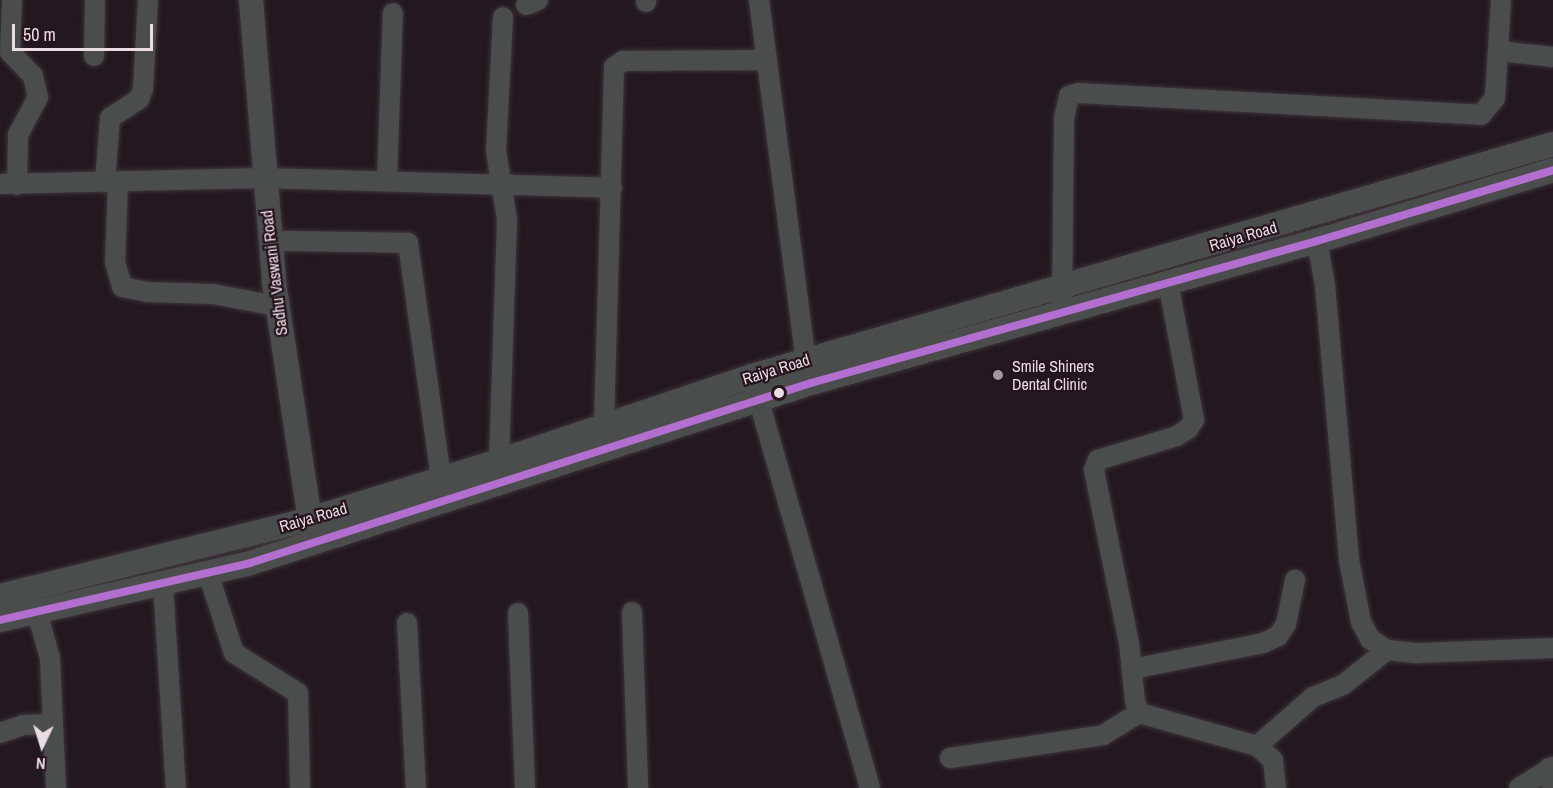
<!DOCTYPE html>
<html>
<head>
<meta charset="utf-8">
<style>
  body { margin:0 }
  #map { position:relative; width:1553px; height:788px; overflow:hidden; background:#22181d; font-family:"Archivo Narrow",sans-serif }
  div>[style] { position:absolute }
  .roads { filter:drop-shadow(0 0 2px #3d3439) drop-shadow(0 0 2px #3d3439) }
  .minor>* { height:20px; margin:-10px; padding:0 10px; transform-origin:10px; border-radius:10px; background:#4b4d4d }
  .tertiary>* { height:24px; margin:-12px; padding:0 12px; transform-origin:12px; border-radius:12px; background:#4b4d4d }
  .bus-1>* { height:8px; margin:-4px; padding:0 4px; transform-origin:4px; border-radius:4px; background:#b36fd0 }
  .dots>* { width:16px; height:16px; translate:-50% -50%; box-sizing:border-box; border:3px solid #26141d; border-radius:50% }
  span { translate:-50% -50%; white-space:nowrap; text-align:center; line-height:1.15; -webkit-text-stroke:4.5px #26141d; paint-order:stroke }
  .street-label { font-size:16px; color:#e9dce2 }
  .poi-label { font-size:16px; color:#e9dce2 }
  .left { translate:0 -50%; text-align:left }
  .north { position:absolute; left:12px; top:716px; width:60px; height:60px; -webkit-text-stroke:4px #26141d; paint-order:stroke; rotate:184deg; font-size:16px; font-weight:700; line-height:24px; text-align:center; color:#e9dce2 }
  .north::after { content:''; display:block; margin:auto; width:21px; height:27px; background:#e9dce2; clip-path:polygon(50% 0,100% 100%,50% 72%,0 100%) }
  .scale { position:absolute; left:12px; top:24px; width:141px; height:27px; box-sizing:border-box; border:3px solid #e9dce2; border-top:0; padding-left:8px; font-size:18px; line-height:21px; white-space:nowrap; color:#e9dce2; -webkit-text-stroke:4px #26141d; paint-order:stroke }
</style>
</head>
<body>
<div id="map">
  <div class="roads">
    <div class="minor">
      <i style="left:12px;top:0;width:52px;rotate:92.2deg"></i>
      <i style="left:10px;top:52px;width:33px;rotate:46deg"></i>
      <i style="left:33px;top:76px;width:22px;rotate:77deg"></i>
      <i style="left:38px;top:97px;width:43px;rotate:117.8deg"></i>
      <i style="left:18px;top:135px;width:50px;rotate:91.1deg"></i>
      <i style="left:646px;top:0;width:2px;rotate:90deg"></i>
      <i style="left:759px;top:0;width:363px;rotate:82.6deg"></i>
      <i style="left:526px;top:5px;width:13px;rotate:-23deg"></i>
      <i style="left:1498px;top:51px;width:55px;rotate:6.2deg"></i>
      <i style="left:94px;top:56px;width:56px;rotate:-89deg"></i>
      <i style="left:387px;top:181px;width:168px;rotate:-88deg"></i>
      <i style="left:105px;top:182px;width:64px;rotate:-85.5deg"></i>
      <i style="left:110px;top:118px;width:35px;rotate:-33deg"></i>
      <i style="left:139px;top:99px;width:11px;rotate:-68deg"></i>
      <i style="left:143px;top:89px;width:89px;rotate:-86.8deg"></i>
      <i style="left:118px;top:182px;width:80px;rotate:92.1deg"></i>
      <i style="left:115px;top:262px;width:26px;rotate:74deg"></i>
      <i style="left:122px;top:287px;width:25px;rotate:11deg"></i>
      <i style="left:147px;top:292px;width:66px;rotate:1.7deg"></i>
      <i style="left:213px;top:294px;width:65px;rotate:10.6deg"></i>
      <i style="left:0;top:184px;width:263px;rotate:-1.3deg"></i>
      <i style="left:263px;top:178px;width:349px;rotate:1.6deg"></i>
      <i style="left:285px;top:241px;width:123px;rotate:0.9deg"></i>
      <i style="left:408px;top:243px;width:238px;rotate:82deg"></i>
      <i style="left:1317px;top:241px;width:45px;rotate:79.7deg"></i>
      <i style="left:1325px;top:285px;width:276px;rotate:85deg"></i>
      <i style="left:1349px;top:560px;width:63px;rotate:79deg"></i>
      <i style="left:1361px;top:622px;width:19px;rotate:62deg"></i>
      <i style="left:1370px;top:639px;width:20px;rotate:33deg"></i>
      <i style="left:1387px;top:650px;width:31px;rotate:6deg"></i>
      <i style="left:1418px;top:653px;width:135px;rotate:-2.1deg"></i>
      <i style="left:1168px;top:282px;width:140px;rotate:79.3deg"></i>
      <i style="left:1194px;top:420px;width:11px;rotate:124deg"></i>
      <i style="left:1188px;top:429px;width:13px;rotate:148deg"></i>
      <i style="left:1177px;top:436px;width:83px;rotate:163.1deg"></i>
      <i style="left:1098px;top:460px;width:11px;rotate:112deg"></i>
      <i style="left:1094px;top:470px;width:177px;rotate:78.6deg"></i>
      <i style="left:1129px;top:643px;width:58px;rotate:84.1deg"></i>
      <i style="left:1135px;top:701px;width:13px;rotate:72deg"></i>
      <i style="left:1139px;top:713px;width:123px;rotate:15.6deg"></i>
      <i style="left:1257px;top:746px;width:21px;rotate:41deg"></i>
      <i style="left:1273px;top:760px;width:28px;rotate:84deg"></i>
      <i style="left:1062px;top:311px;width:193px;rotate:-89.4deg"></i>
      <i style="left:1064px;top:118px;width:23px;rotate:-77deg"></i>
      <i style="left:1069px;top:96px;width:9px;rotate:-18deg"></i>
      <i style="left:1078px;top:93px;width:404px;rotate:3.1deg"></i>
      <i style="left:1481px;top:115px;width:22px;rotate:-51deg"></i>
      <i style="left:1495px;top:98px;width:98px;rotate:-86.5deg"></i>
      <i style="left:755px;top:387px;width:417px;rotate:74deg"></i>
      <i style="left:604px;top:426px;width:359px;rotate:-88.4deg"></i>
      <i style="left:614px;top:67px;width:11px;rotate:-34deg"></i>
      <i style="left:623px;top:61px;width:142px;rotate:-0.4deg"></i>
      <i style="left:499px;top:461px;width:242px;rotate:-88.1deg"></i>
      <i style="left:507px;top:219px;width:69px;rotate:-99.2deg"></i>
      <i style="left:496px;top:151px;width:134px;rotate:-87deg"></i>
      <i style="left:208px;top:573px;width:84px;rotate:72deg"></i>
      <i style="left:234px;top:653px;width:75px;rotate:32deg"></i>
      <i style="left:298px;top:693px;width:95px;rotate:88.8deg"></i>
      <i style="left:163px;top:584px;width:204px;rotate:86.4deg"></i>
      <i style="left:632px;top:612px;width:176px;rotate:88deg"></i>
      <i style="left:518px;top:613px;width:175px;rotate:87.7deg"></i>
      <i style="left:407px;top:623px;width:165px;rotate:86.9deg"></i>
      <i style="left:1132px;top:669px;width:134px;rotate:-11.2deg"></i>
      <i style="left:1263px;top:643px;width:17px;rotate:-25deg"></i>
      <i style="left:1278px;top:636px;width:14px;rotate:-56deg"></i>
      <i style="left:1286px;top:624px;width:45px;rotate:-78.4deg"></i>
      <i style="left:53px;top:724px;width:64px;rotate:87.3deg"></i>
      <i style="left:0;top:733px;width:24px;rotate:-19deg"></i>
      <i style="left:23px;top:725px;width:30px;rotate:-2deg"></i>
      <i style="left:53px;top:724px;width:66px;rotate:-92.6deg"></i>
      <i style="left:50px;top:658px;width:48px;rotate:-105.8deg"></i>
      <i style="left:1257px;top:746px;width:74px;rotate:-41.2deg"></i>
      <i style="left:1313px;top:697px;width:32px;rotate:-22deg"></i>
      <i style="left:1343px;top:685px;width:56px;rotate:-38.5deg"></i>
      <i style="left:950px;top:758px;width:155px;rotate:-8.5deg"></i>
      <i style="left:1103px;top:735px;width:42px;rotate:-31.4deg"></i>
      <i style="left:1549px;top:768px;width:20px;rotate:81deg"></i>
      <i style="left:1519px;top:788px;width:40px;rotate:-32deg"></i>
    </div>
    <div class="tertiary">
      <i style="left:251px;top:0;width:283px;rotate:85.3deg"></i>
      <i style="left:274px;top:282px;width:254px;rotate:81.4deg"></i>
      <i style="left:0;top:596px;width:316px;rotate:-13.9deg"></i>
      <i style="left:307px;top:520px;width:201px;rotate:-17.1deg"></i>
      <i style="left:499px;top:461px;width:267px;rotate:-18.6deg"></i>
      <i style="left:752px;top:376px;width:834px;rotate:-16.15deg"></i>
      <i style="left:0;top:620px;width:256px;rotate:-12.8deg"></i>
      <i style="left:250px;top:563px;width:589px;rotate:-17.79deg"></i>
      <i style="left:811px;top:383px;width:526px;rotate:-15.68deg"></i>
      <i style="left:1317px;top:241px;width:246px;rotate:-16.7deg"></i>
    </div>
  </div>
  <div class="bus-1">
    <i style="left:0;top:620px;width:256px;rotate:-12.8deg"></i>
    <i style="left:250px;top:563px;width:589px;rotate:-17.79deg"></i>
    <i style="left:811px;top:383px;width:526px;rotate:-15.68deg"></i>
    <i style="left:1317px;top:241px;width:246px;rotate:-16.7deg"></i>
  </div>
  <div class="dots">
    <i style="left:998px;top:375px;background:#a3979d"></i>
    <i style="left:779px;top:393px;background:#e9dce2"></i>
  </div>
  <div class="street-label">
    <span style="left:1243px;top:236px;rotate:-16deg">Raiya Road</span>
    <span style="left:274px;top:273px;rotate:-97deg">Sadhu Vaswani Road</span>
    <span style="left:776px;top:369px;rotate:-17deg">Raiya Road</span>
    <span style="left:313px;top:517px;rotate:-16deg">Raiya Road</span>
  </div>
  <div class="poi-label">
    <span class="left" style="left:1012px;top:375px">Smile Shiners<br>Dental Clinic</span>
  </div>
  <div class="north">N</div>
  <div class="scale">50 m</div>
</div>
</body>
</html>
